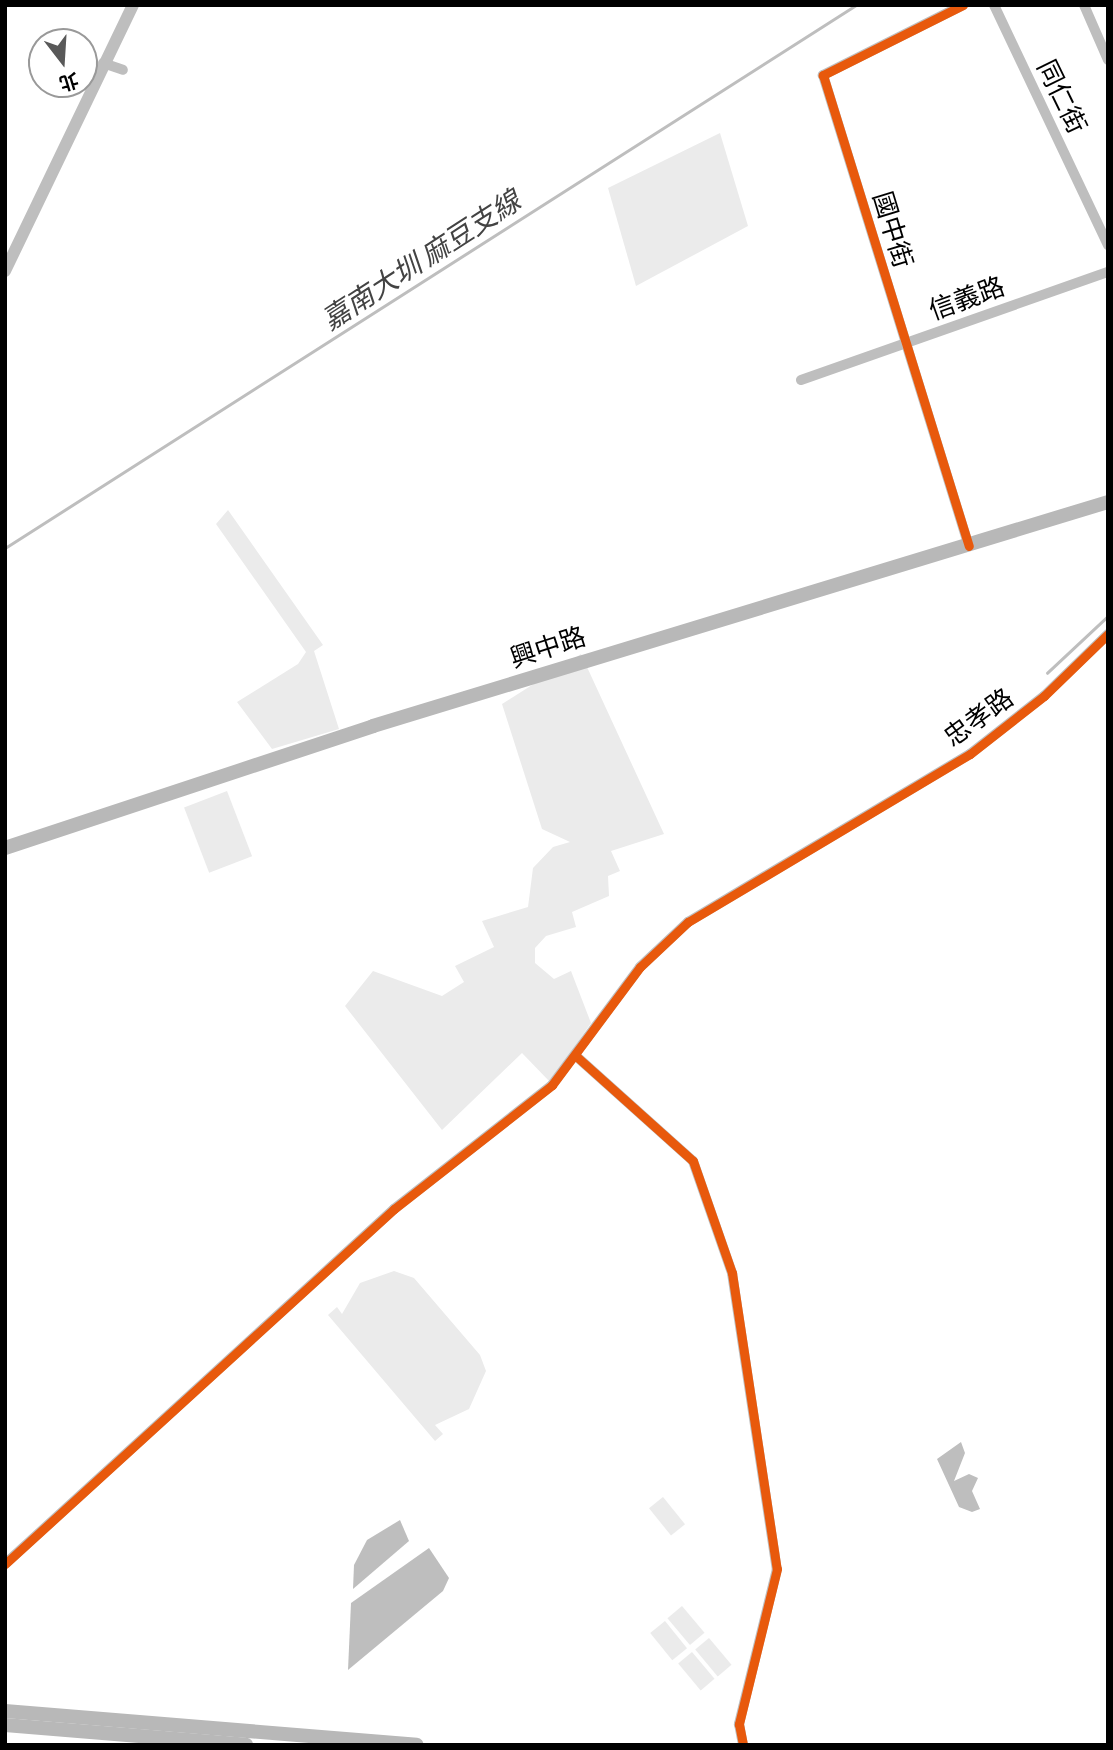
<!DOCTYPE html>
<html>
<head>
<meta charset="utf-8">
<style>
  body { margin:0 }
  #map { position:relative; width:1113px; height:1750px; overflow:hidden; background:#fff; font-family:Cabin,"Noto Sans TC",sans-serif }
  div>[style] { position:absolute }
  .green>* { inset:0; background:#ebebeb; transform-origin:0 0 }
  .water>* { inset:0; background:#bebebe }
  .stream>* { height:2.5px; margin:-1.25px; padding:0 1.25px; transform-origin:1.25px; border-radius:1.25px; background:#bebebe }
  .minor>* { height:10px; margin:-5px; padding:0 5px; transform-origin:5px; border-radius:5px; background:#bebebe }
  .tertiary>* { height:12px; margin:-6px; padding:0 6px; transform-origin:6px; border-radius:6px; background:#bebebe }
  .secondary>* { height:14px; margin:-7px; padding:0 7px; transform-origin:7px; border-radius:7px; background:#b8b8b8 }
  .cycleway>* { height:9px; margin:-4.5px; padding:0 4.5px; transform-origin:4.5px; border-radius:4.5px; background:#e8590c }
  span { translate:-50% -50%; white-space:nowrap; text-align:center; line-height:1.15; -webkit-text-stroke:6px #fff; paint-order:stroke }
  .street-label { font-size:26px; color:#000 }
  .water-label { font-size:28px; color:#434343; font-style:italic }
  .frame { position:absolute; inset:0; border:7px solid #000; pointer-events:none }
  .north { position:absolute; left:28px; top:28px; width:70px; height:70px; box-sizing:border-box; background:#fff; border:2px solid #999; border-radius:50%; rotate:163deg; font-size:19px; font-weight:700; line-height:28px; text-align:center; color:#000 }
  .north::after { content:''; display:block; margin:auto; width:24px; height:32px; background:#595959; clip-path:polygon(50% 0,100% 100%,50% 72%,0 100%) }
</style>
</head>
<body>
<div id="map">
  <div class="green">
    <i style="clip-path:polygon(720px 133px,748px 226px,636px 286px,608px 188px)"></i>
    <i style="clip-path:polygon(228px 510px,323px 645px,314px 651px,339px 729px,272px 749px,237px 702px,298px 664px,306px 652px,216px 524px)"></i>
    <i style="clip-path:polygon(581px 654px,664px 834px,611px 851px,620px 871px,608px 876px,609px 896px,572px 912px,576px 927px,546px 936px,535px 948px,535px 963px,554px 979px,571px 971px,591px 1023px,550px 1082px,522px 1053px,442px 1130px,345px 1006px,373px 971px,442px 996px,464px 982px,455px 966px,494px 947px,482px 921px,528px 907px,533px 868px,553px 847px,570px 842px,542px 829px,502px 704px)"></i>
    <i style="left:227px;top:791px;width:70px;height:46px;rotate:69deg"></i>
    <i style="clip-path:polygon(394px 1271px,414px 1278px,480px 1355px,486px 1371px,469px 1409px,435px 1425px,443px 1434px,435px 1441px,328px 1315px,337px 1307px,342px 1314px,360px 1283px)"></i>
    <i style="left:663px;top:1497px;width:35px;height:18px;rotate:51deg"></i>
    <i style="left:682px;top:1606px;width:35px;height:19px;rotate:50deg"></i>
    <i style="left:665px;top:1621px;width:35px;height:19px;rotate:51deg"></i>
    <i style="left:709px;top:1638px;width:35px;height:18px;rotate:50deg"></i>
    <i style="left:692px;top:1652px;width:35px;height:18px;rotate:50deg"></i>
  </div>
  <div class="water">
    <i style="clip-path:polygon(961px 1442px,965px 1453px,954px 1481px,969px 1474px,978px 1478px,972px 1491px,980px 1509px,972px 1512px,959px 1507px,937px 1459px)"></i>
    <i style="clip-path:polygon(400px 1520px,409px 1541px,353px 1589px,354px 1565px,367px 1540px)"></i>
    <i style="clip-path:polygon(429px 1548px,449px 1578px,443px 1591px,348px 1670px,351px 1603px)"></i>
  </div>
  <div class="stream">
    <i style="left:5px;top:548px;width:1009px;rotate:-32.54deg"></i>
    <i style="left:1047px;top:673px;width:83px;rotate:-43.1deg"></i>
  </div>
  <div class="minor">
    <i style="left:963px;top:5px;width:157px;rotate:153.4deg"></i>
    <i style="left:823px;top:75px;width:493px;rotate:72.8deg"></i>
    <i style="left:994px;top:5px;width:266px;rotate:64.6deg"></i>
    <i style="left:1084px;top:5px;width:60px;rotate:66.4deg"></i>
    <i style="left:103px;top:63px;width:21px;rotate:19deg"></i>
    <i style="left:801px;top:380px;width:325px;rotate:-19.4deg"></i>
    <i style="left:576px;top:1056px;width:157px;rotate:41.9deg"></i>
    <i style="left:693px;top:1161px;width:119px;rotate:70.8deg"></i>
    <i style="left:732px;top:1273px;width:299px;rotate:81.4deg"></i>
    <i style="left:777px;top:1569px;width:160px;rotate:103.8deg"></i>
    <i style="left:739px;top:1724px;width:21px;rotate:79deg"></i>
    <i style="left:5px;top:1564px;width:527px;rotate:-42.38deg"></i>
    <i style="left:394px;top:1209px;width:201px;rotate:-38.1deg"></i>
    <i style="left:552px;top:1085px;width:147px;rotate:-53.3deg"></i>
    <i style="left:640px;top:967px;width:66px;rotate:-43.2deg"></i>
    <i style="left:688px;top:922px;width:328px;rotate:-30.8deg"></i>
    <i style="left:970px;top:754px;width:94px;rotate:-38.1deg"></i>
    <i style="left:1044px;top:696px;width:89px;rotate:-44.1deg"></i>
  </div>
  <div class="tertiary">
    <i style="left:5px;top:271px;width:295px;rotate:-64.3deg"></i>
  </div>
  <div class="secondary">
    <i style="left:5px;top:848px;width:388px;rotate:-18.3deg"></i>
    <i style="left:373px;top:726px;width:768px;rotate:-16.95deg"></i>
    <i style="left:5px;top:1711px;width:413px;rotate:4.7deg"></i>
    <i style="left:5px;top:1725px;width:242px;rotate:4.7deg"></i>
  </div>
  <div class="cycleway">
    <i style="left:963px;top:5px;width:157px;rotate:153.4deg"></i>
    <i style="left:823px;top:75px;width:493px;rotate:72.8deg"></i>
    <i style="left:576px;top:1056px;width:157px;rotate:41.9deg"></i>
    <i style="left:693px;top:1161px;width:119px;rotate:70.8deg"></i>
    <i style="left:732px;top:1273px;width:299px;rotate:81.4deg"></i>
    <i style="left:777px;top:1569px;width:160px;rotate:103.8deg"></i>
    <i style="left:739px;top:1724px;width:21px;rotate:79deg"></i>
    <i style="left:5px;top:1564px;width:527px;rotate:-42.38deg"></i>
    <i style="left:394px;top:1209px;width:201px;rotate:-38.1deg"></i>
    <i style="left:552px;top:1085px;width:147px;rotate:-53.3deg"></i>
    <i style="left:640px;top:967px;width:66px;rotate:-43.2deg"></i>
    <i style="left:688px;top:922px;width:328px;rotate:-30.8deg"></i>
    <i style="left:970px;top:754px;width:94px;rotate:-38.1deg"></i>
    <i style="left:1044px;top:696px;width:89px;rotate:-44.1deg"></i>
  </div>
  <div class="street-label">
    <span style="left:1061px;top:97px;rotate:64deg">同仁街</span>
    <span style="left:892px;top:230px;rotate:73deg">國中街</span>
    <span style="left:967px;top:299px;rotate:-20deg">信義路</span>
    <span style="left:548px;top:648px;rotate:-18deg">興中路</span>
    <span style="left:979px;top:718px;rotate:-36deg">忠孝路</span>
  </div>
  <div class="water-label">
    <span style="left:421px;top:260px;rotate:-33deg">嘉南大圳 麻豆支線</span>
  </div>
  <div class="frame"></div>
  <div class="north">北</div>
</div>
</body>
</html>
